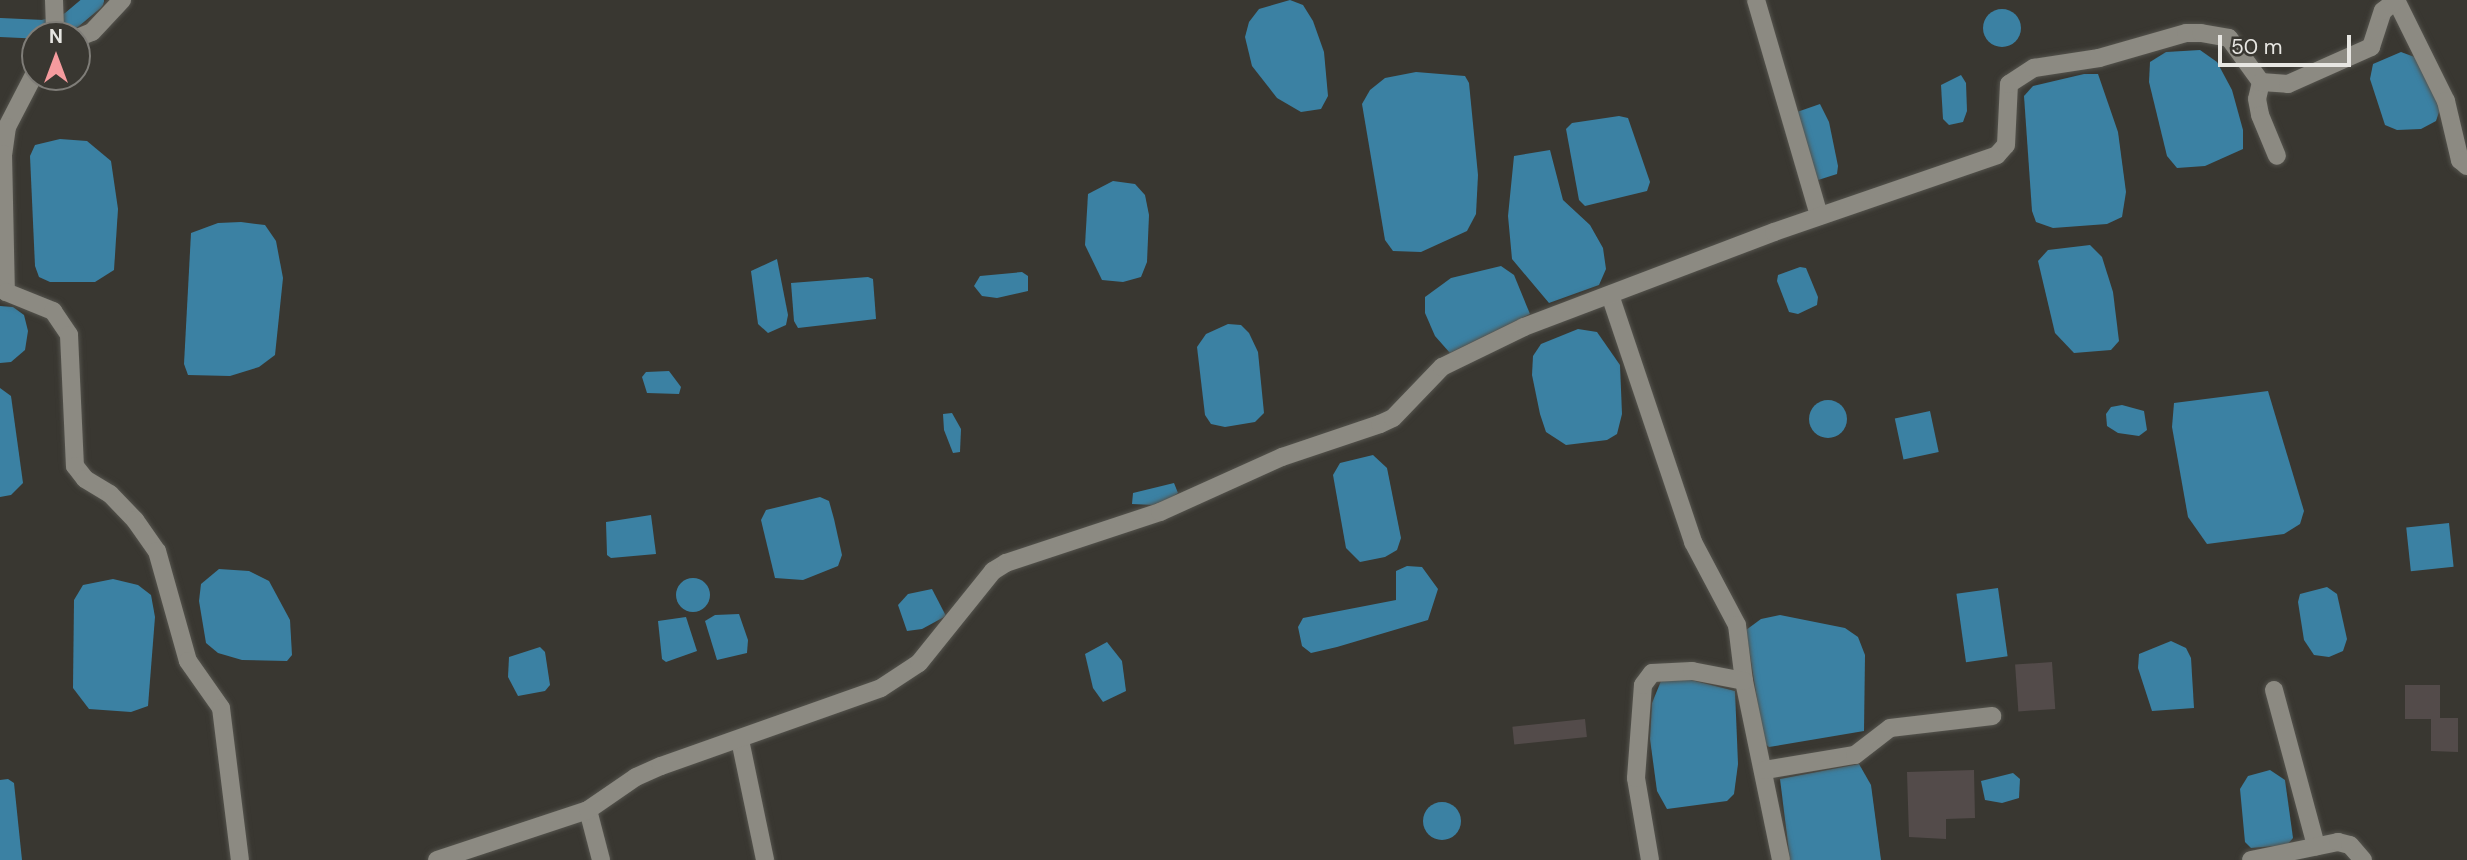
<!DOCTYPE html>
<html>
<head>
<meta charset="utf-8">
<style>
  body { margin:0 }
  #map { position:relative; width:2467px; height:860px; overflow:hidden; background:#393731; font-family:"DM Sans",sans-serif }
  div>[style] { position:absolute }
  .water>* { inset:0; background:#3b81a3; transform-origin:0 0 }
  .round { border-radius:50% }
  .canal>* { height:19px; margin:-9.5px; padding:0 9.5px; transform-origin:9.5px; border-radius:9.5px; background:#3b81a3 }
  .building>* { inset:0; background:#534b4a; transform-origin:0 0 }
  .roads { filter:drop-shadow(0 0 2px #54534d) drop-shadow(0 0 2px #54534d) }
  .minor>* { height:18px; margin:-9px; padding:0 9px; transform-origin:9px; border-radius:9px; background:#8c8a82 }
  span { translate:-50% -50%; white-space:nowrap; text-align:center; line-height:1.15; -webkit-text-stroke:5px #393731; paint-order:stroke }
  .north { position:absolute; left:21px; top:21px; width:70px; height:70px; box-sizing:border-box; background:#393731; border:2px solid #7f7d78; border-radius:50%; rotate:0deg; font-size:19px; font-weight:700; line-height:28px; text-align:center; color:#e7e6e2 }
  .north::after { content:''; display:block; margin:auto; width:24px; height:32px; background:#f59b9e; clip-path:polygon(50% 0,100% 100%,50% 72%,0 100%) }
  .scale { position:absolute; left:2218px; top:35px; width:133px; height:32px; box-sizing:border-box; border:4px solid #e7e6e2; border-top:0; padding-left:9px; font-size:21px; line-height:24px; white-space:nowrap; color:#e7e6e2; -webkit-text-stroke:5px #393731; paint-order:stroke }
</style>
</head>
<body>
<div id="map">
  <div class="water">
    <i style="clip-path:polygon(1290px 0,1303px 5px,1313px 21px,1324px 52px,1328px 96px,1321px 109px,1301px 112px,1277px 98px,1252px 66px,1245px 37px,1249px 22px,1259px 9px)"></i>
    <i class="round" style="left:1983px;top:9px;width:38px;height:38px"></i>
    <i style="clip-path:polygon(2200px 50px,2217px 62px,2232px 90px,2243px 130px,2243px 149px,2205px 166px,2177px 168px,2167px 156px,2149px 82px,2150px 62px,2166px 52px)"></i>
    <i style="clip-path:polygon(2401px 52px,2420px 59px,2440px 109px,2436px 121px,2421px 129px,2397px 130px,2385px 125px,2370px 79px,2373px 64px)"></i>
    <i style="clip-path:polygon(1416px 72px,1465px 76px,1469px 83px,1478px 175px,1476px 214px,1467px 231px,1421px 252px,1393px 251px,1385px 240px,1362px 104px,1370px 90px,1385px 78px)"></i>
    <i style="clip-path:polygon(2084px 74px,2098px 74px,2118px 132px,2126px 192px,2122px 217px,2107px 224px,2053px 228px,2036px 222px,2032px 211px,2024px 96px,2033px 86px)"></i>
    <i style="clip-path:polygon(1961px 75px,1966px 83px,1967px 111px,1963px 122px,1949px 125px,1943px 119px,1941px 85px)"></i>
    <i style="clip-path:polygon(1820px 104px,1829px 122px,1838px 166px,1837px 174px,1815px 181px,1797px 112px)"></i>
    <i style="clip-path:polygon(1619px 116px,1628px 118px,1650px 182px,1647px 191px,1585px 206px,1579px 200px,1566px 129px,1572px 123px)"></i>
    <i style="clip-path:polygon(60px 139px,87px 141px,111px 161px,118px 209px,114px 270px,95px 282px,50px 282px,39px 277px,35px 266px,30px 156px,35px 145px)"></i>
    <i style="clip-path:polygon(1550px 150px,1563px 200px,1590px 225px,1603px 248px,1606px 269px,1599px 285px,1549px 303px,1512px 259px,1508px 216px,1514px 156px)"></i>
    <i style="clip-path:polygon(1113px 181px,1135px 184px,1145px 195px,1149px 215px,1147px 262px,1141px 277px,1123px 282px,1102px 280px,1085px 245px,1088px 194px)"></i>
    <i style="clip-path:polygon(241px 222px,265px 225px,276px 241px,283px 278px,275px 355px,259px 367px,230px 376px,188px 375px,184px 364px,191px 233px,218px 223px)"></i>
    <i style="clip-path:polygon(2090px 245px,2102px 257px,2113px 292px,2119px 341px,2111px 350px,2074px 353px,2055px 333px,2038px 261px,2048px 250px)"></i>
    <i style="clip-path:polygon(777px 259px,788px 315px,786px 325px,768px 333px,758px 324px,751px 271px)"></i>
    <i style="clip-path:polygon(1501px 266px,1514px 275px,1530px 314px,1450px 353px,1435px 336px,1425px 313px,1425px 297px,1451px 278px)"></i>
    <i style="clip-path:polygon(1800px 267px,1806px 268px,1818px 297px,1817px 305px,1798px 314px,1789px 312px,1777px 281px,1778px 275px)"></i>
    <i style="clip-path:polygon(1022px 272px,1028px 276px,1028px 291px,997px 298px,982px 296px,974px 286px,980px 276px)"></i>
    <i style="clip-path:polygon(868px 277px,873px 279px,876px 319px,798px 328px,794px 321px,791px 283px)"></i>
    <i style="clip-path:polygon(0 306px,13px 307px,24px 315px,28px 331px,25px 350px,11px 362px,0 363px)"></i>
    <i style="clip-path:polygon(1228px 324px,1241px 325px,1249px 333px,1258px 352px,1264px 413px,1255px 422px,1225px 427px,1211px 424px,1205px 415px,1197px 347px,1206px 334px)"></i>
    <i style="clip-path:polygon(1578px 329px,1597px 332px,1620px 365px,1622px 414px,1617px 434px,1607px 440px,1566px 445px,1546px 432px,1540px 414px,1532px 375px,1533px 356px,1541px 344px)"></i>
    <i style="clip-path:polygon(669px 371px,681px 387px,679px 394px,647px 393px,642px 377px,646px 372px)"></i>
    <i style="clip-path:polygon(0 388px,11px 396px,23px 483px,11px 495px,0 497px)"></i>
    <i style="clip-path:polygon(2268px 391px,2304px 511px,2300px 524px,2284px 534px,2207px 544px,2188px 517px,2172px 427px,2174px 403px)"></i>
    <i class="round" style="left:1809px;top:400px;width:38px;height:38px"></i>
    <i style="clip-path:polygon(2122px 405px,2144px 411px,2147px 430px,2139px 436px,2118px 433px,2107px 426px,2106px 414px,2111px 407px)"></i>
    <i style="left:1930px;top:411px;width:42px;height:36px;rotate:78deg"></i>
    <i style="clip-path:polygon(952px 413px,961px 429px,960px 452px,953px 453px,944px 430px,943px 414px)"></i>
    <i style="clip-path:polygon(1373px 455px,1387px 468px,1401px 538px,1397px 550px,1385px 557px,1360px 562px,1346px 548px,1333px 475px,1340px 463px)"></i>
    <i style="clip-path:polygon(1174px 483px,1178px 493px,1172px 497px,1153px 505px,1132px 504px,1133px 493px)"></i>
    <i style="clip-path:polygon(820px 497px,829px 501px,834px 519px,842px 555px,838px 566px,803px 580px,775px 578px,761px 520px,766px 510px)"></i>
    <i style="clip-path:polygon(651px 515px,656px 554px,611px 558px,607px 555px,606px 522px)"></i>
    <i style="left:2449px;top:523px;width:44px;height:43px;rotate:84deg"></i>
    <i style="clip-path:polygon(1407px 566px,1422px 567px,1438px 589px,1428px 620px,1337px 647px,1311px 653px,1302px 646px,1298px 627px,1303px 618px,1396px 600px,1396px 571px)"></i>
    <i style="clip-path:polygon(219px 569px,249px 571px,269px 581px,290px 620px,292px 655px,287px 661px,242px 660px,218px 653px,206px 643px,199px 601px,201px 584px)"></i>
    <i class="round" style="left:676px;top:578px;width:34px;height:34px"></i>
    <i style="clip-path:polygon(113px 579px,138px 585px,151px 595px,155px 617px,148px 706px,131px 712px,89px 709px,73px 688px,74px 600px,83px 585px)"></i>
    <i style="clip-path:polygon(2327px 587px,2337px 594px,2347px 639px,2343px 651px,2329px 657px,2314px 655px,2304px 640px,2298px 602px,2300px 594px)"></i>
    <i style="left:1998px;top:588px;width:69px;height:42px;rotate:82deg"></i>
    <i style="clip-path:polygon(932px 589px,946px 616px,922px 629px,907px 631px,898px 605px,908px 594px)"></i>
    <i style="clip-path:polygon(739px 614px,748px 640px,747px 653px,717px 660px,705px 621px,715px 615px)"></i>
    <i style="clip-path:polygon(1780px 615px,1845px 628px,1858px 637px,1865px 655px,1864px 731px,1769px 747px,1764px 743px,1746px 630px,1761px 619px)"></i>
    <i style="clip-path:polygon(686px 617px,697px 651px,666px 662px,662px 659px,658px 621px)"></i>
    <i style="clip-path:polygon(2171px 641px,2186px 648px,2191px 658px,2194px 708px,2152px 711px,2138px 668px,2139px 654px)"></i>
    <i style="clip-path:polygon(1107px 642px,1122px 661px,1126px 691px,1103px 702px,1093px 688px,1085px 654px)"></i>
    <i style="clip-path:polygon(540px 647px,545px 652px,550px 685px,545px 691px,518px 696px,508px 677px,509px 657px)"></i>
    <i style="clip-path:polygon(1679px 677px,1735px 691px,1738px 764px,1734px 794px,1727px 801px,1667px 809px,1657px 791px,1650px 739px,1652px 703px,1661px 681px)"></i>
    <i style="clip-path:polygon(1859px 764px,1871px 785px,1881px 860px,1790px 860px,1780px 779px)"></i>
    <i style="clip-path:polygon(2270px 770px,2285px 780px,2293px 838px,2287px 845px,2251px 848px,2245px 842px,2240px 789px,2248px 776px)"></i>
    <i style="clip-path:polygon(2013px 773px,2020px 779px,2019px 798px,2002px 803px,1985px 800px,1981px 781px)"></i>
    <i style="clip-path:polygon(8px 779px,14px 783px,22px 860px,0 860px,0 780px)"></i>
    <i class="round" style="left:1423px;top:802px;width:38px;height:38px"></i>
  </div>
  <div class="canal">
    <i style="left:0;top:27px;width:43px;rotate:2.7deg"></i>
    <i style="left:43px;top:29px;width:26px;rotate:-16deg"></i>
    <i style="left:68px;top:22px;width:34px;rotate:-40deg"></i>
  </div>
  <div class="building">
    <i style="left:2052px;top:662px;width:47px;height:37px;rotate:86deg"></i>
    <i style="clip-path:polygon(2405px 685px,2440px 685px,2440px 718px,2458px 718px,2458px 752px,2431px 751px,2431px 719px,2405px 719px)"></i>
    <i style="left:1585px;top:719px;width:18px;height:73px;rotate:84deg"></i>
    <i style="clip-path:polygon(1974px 770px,1975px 818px,1946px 819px,1946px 839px,1909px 837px,1907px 772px)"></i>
  </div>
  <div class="roads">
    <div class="minor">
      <i style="left:54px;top:0;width:35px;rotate:88deg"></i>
      <i style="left:1756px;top:0;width:225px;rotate:73.7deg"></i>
      <i style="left:2396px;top:0;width:113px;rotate:63.7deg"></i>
      <i style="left:2446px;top:101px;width:61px;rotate:76.7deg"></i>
      <i style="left:2460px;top:160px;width:9px;rotate:41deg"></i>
      <i style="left:77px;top:38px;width:16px;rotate:-22deg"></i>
      <i style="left:92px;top:32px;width:44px;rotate:-46.8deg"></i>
      <i style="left:35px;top:73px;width:61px;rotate:117.4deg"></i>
      <i style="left:7px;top:127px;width:27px;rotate:98deg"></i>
      <i style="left:3px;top:154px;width:138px;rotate:88.8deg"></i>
      <i style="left:6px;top:292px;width:51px;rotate:22deg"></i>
      <i style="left:53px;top:311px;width:29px;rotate:56deg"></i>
      <i style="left:69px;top:335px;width:131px;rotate:87.4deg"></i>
      <i style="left:75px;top:466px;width:16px;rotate:52deg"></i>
      <i style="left:85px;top:479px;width:29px;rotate:31deg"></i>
      <i style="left:110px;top:494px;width:36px;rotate:46deg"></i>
      <i style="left:135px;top:520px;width:38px;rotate:55deg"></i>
      <i style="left:157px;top:551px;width:114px;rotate:74.3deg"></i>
      <i style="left:188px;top:661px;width:57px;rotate:54.9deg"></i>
      <i style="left:221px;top:708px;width:153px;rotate:82.9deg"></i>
      <i style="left:2261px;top:82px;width:17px;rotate:103deg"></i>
      <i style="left:2257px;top:99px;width:16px;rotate:79deg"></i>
      <i style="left:2260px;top:115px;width:44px;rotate:67.5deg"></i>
      <i style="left:1610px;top:295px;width:261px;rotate:71.4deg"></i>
      <i style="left:1693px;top:542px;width:94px;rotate:62.1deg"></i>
      <i style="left:1737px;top:625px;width:56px;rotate:82.9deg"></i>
      <i style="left:1744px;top:681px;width:183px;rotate:78.3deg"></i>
      <i style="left:2274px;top:690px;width:162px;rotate:74.9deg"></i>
      <i style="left:740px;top:740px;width:123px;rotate:78.2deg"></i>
      <i style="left:1765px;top:770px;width:91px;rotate:-9.5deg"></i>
      <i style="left:1855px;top:755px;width:44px;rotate:-37.6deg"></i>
      <i style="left:1890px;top:728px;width:103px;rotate:-6.7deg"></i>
      <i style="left:588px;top:810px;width:52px;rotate:75.4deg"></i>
      <i style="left:437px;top:860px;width:159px;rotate:-18.3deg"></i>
      <i style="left:588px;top:810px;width:58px;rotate:-34.5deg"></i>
      <i style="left:636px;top:777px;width:27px;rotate:-24deg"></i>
      <i style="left:661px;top:766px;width:233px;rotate:-19.5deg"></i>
      <i style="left:881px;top:688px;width:45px;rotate:-33.3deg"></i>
      <i style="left:919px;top:663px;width:118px;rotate:-51.2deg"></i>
      <i style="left:993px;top:571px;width:15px;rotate:-32deg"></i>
      <i style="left:1006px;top:563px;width:162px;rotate:-18.3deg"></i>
      <i style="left:1160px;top:512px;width:134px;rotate:-24.3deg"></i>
      <i style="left:1282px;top:457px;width:103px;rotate:-18.6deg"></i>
      <i style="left:1380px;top:424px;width:14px;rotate:-25deg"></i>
      <i style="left:1393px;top:418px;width:71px;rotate:-46.1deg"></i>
      <i style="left:1442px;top:367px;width:91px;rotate:-26deg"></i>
      <i style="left:1524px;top:327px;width:267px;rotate:-20.8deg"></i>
      <i style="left:1774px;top:232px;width:236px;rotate:-19deg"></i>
      <i style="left:1997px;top:155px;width:13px;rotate:-48deg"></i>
      <i style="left:2006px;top:145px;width:61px;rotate:-87.2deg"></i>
      <i style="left:2009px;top:84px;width:30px;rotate:-33deg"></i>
      <i style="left:2034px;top:68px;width:66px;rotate:-8.7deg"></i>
      <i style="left:2099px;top:58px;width:91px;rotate:-16deg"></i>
      <i style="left:2186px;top:33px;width:15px"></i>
      <i style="left:2201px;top:33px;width:28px;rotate:10deg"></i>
      <i style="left:2229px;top:38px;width:54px;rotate:54deg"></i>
      <i style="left:2261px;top:82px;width:27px;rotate:4deg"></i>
      <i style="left:2288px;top:84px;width:91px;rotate:-24deg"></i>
      <i style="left:2371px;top:47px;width:38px;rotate:-72deg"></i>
      <i style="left:2383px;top:11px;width:17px;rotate:-40deg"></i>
      <i style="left:1650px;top:860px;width:83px;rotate:-99.7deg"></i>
      <i style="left:1636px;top:778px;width:93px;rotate:-85.7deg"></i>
      <i style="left:1643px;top:685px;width:15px;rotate:-53deg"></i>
      <i style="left:1652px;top:673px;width:40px;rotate:-2.9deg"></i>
      <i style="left:1692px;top:671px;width:53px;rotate:10.9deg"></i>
      <i style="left:2251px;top:860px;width:89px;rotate:-11.7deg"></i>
      <i style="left:2338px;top:842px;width:12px;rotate:14deg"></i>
      <i style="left:2350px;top:845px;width:20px;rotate:49deg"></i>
    </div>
  </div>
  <div class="north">N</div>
  <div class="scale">50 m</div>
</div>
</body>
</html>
